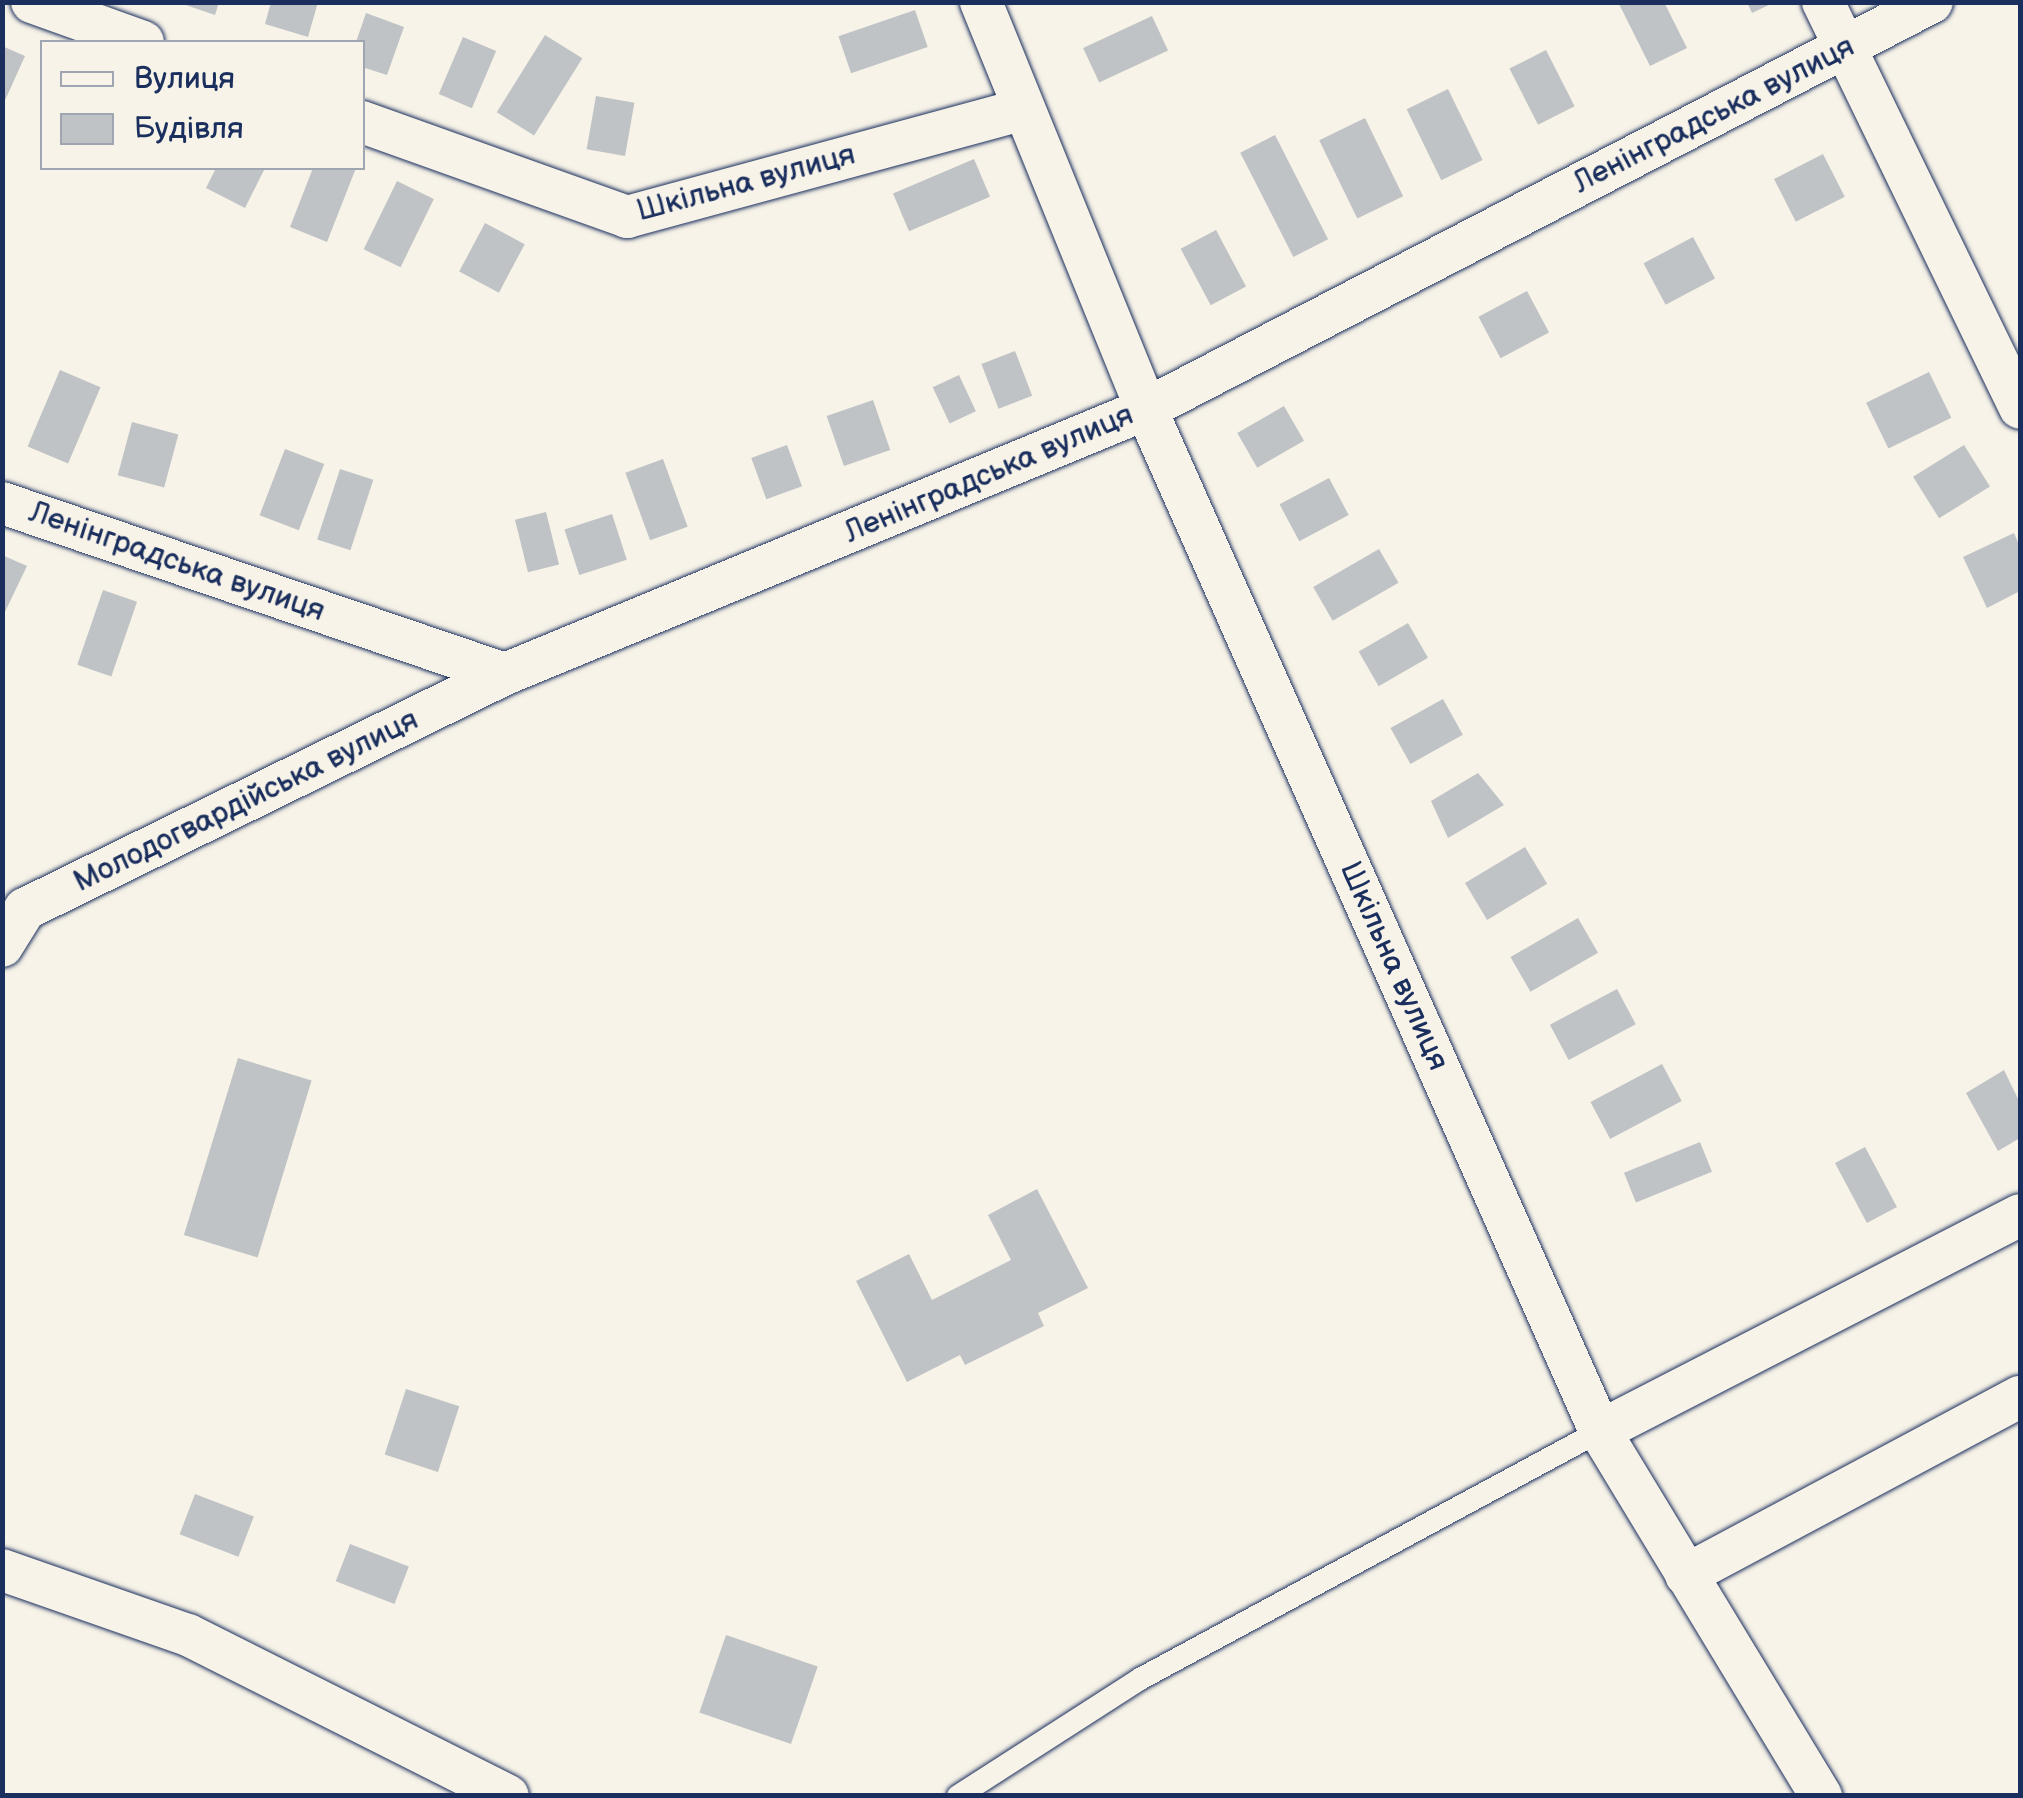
<!DOCTYPE html>
<html>
<head>
<meta charset="utf-8">
<style>
  body { margin:0 }
  #map { position:relative; width:2023px; height:1798px; overflow:hidden; background:#f7f3e8; font-family:"Balsamiq Sans",sans-serif }
  div>[style] { position:absolute }
  .building>* { inset:0; background:#c0c3c5; transform-origin:0 0 }
  .roads { filter:drop-shadow(0 0 2px #1b2f5e) drop-shadow(0 0 2px #1b2f5e) }
  .lane>* { height:22px; margin:-11px; padding:0 11px; transform-origin:11px; border-radius:11px; background:#f7f3e8 }
  .street>* { height:42px; margin:-21px; padding:0 21px; transform-origin:21px; border-radius:21px; background:#f7f3e8 }
  span { translate:-50% -50%; white-space:nowrap; text-align:center; line-height:1.15; -webkit-text-stroke:8px #f7f3e8; paint-order:stroke }
  .street-label { font-size:30px; color:#1b2f5e }
  .frame { position:absolute; inset:0; border:5px solid #1b2f5e; pointer-events:none }
  .legend { position:absolute; left:40px; top:40px; width:325px; height:130px; box-sizing:border-box; background:#f7f3e8; border:2px solid #9fa5b1; margin:0; padding:12px 18px; list-style:none; font-size:30px; color:#1b2f5e }
  .legend li { display:flex; align-items:center; gap:20px; height:50px }
  .legend b { width:50px; border:2px solid #9fa5b1 }
</style>
</head>
<body>
<div id="map">
  <div class="building">
    <i style="clip-path:polygon(177px 2px,219px 2px,215px 15px)"></i>
    <i style="clip-path:polygon(271px 2px,318px 2px,308px 37px,265px 24px)"></i>
    <i style="clip-path:polygon(1618px 2px,1664px 2px,1687px 48px,1650px 66px)"></i>
    <i style="clip-path:polygon(1747px 2px,1775px 2px,1752px 13px)"></i>
    <i style="left:915px;top:10px;width:39px;height:81px;rotate:71deg"></i>
    <i style="clip-path:polygon(366px 13px,404px 27px,387px 75px,362px 67px,362px 42px,356px 42px)"></i>
    <i style="left:1152px;top:16px;width:38px;height:76px;rotate:65deg"></i>
    <i style="left:545px;top:35px;width:44px;height:91px;rotate:32deg"></i>
    <i style="left:463px;top:37px;width:36px;height:62px;rotate:23deg"></i>
    <i style="clip-path:polygon(2px 46px,25px 56px,2px 107px)"></i>
    <i style="left:1546px;top:50px;width:63px;height:41px;rotate:63deg"></i>
    <i style="left:1448px;top:89px;width:79px;height:46px;rotate:64deg"></i>
    <i style="left:596px;top:96px;width:39px;height:54px;rotate:10deg"></i>
    <i style="left:1365px;top:118px;width:87px;height:51px;rotate:64deg"></i>
    <i style="left:1275px;top:135px;width:117px;height:39px;rotate:63deg"></i>
    <i style="left:1823px;top:154px;width:48px;height:55px;rotate:63deg"></i>
    <i style="left:974px;top:159px;width:41px;height:88px;rotate:67deg"></i>
    <i style="clip-path:polygon(216px 168px,265px 168px,245px 208px,206px 188px)"></i>
    <i style="clip-path:polygon(313px 168px,356px 168px,327px 242px,290px 227px)"></i>
    <i style="left:397px;top:181px;width:41px;height:76px;rotate:26deg"></i>
    <i style="left:485px;top:223px;width:45px;height:55px;rotate:28deg"></i>
    <i style="left:1216px;top:230px;width:64px;height:40px;rotate:62deg"></i>
    <i style="left:1693px;top:237px;width:47px;height:56px;rotate:62deg"></i>
    <i style="left:1527px;top:291px;width:47px;height:55px;rotate:62deg"></i>
    <i style="left:1015px;top:351px;width:48px;height:36px;rotate:69deg"></i>
    <i style="left:60px;top:370px;width:44px;height:83px;rotate:23deg"></i>
    <i style="left:1929px;top:372px;width:51px;height:70px;rotate:64deg"></i>
    <i style="left:959px;top:375px;width:40px;height:29px;rotate:65deg"></i>
    <i style="left:873px;top:400px;width:53px;height:49px;rotate:71deg"></i>
    <i style="left:1284px;top:406px;width:40px;height:54px;rotate:60deg"></i>
    <i style="left:132px;top:422px;width:48px;height:55px;rotate:15deg"></i>
    <i style="left:787px;top:445px;width:44px;height:38px;rotate:70deg"></i>
    <i style="left:1964px;top:445px;width:49px;height:60px;rotate:58deg"></i>
    <i style="left:285px;top:449px;width:42px;height:71px;rotate:21deg"></i>
    <i style="left:663px;top:459px;width:72px;height:40px;rotate:70deg"></i>
    <i style="left:340px;top:469px;width:35px;height:74px;rotate:18deg"></i>
    <i style="left:1329px;top:478px;width:42px;height:56px;rotate:62deg"></i>
    <i style="left:546px;top:512px;width:54px;height:32px;rotate:76deg"></i>
    <i style="left:612px;top:514px;width:48px;height:50px;rotate:72deg"></i>
    <i style="clip-path:polygon(2014px 533px,2020px 547px,2020px 591px,1987px 608px,1963px 557px)"></i>
    <i style="left:1379px;top:549px;width:39px;height:76px;rotate:60deg"></i>
    <i style="clip-path:polygon(2px 555px,27px 566px,2px 618px)"></i>
    <i style="left:103px;top:590px;width:36px;height:79px;rotate:19deg"></i>
    <i style="left:1408px;top:623px;width:40px;height:57px;rotate:60deg"></i>
    <i style="left:1443px;top:699px;width:41px;height:60px;rotate:61deg"></i>
    <i style="clip-path:polygon(1478px 773px,1504px 805px,1448px 838px,1431px 801px)"></i>
    <i style="left:1525px;top:847px;width:43px;height:70px;rotate:59deg"></i>
    <i style="left:1578px;top:918px;width:40px;height:78px;rotate:60deg"></i>
    <i style="left:1617px;top:989px;width:40px;height:76px;rotate:62deg"></i>
    <i style="left:238px;top:1058px;width:77px;height:185px;rotate:17deg"></i>
    <i style="left:1662px;top:1064px;width:42px;height:81px;rotate:62deg"></i>
    <i style="clip-path:polygon(2004px 1070px,2020px 1103px,2020px 1138px,1998px 1151px,1966px 1093px)"></i>
    <i style="left:1700px;top:1142px;width:32px;height:82px;rotate:68deg"></i>
    <i style="left:1865px;top:1147px;width:68px;height:34px;rotate:62deg"></i>
    <i style="clip-path:polygon(1037px 1189px,1088px 1288px,1038px 1313px,1044px 1326px,965px 1365px,960px 1355px,907px 1382px,856px 1281px,909px 1254px,932px 1300px,1011px 1260px,988px 1215px)"></i>
    <i style="left:406px;top:1389px;width:56px;height:69px;rotate:18deg"></i>
    <i style="left:195px;top:1494px;width:63px;height:43px;rotate:21deg"></i>
    <i style="left:350px;top:1544px;width:63px;height:40px;rotate:21deg"></i>
    <i style="left:726px;top:1635px;width:97px;height:82px;rotate:19deg"></i>
  </div>
  <div class="roads">
    <div class="lane">
      <i style="left:958px;top:1796px;width:216px;rotate:-32.7deg"></i>
      <i style="left:1140px;top:1679px;width:523px;rotate:-28.33deg"></i>
    </div>
    <div class="street">
      <i style="left:32px;top:2px;width:118px;rotate:19.8deg"></i>
      <i style="left:981px;top:2px;width:439px;rotate:67.9deg"></i>
      <i style="left:1146px;top:409px;width:1118px;rotate:66.05deg"></i>
      <i style="left:1600px;top:1431px;width:427px;rotate:58.8deg"></i>
      <i style="left:1823px;top:2px;width:451px;rotate:64.1deg"></i>
      <i style="left:362px;top:122px;width:282px;rotate:19.7deg"></i>
      <i style="left:627px;top:217px;width:407px;rotate:-15.2deg"></i>
      <i style="left:2px;top:503px;width:531px;rotate:18.78deg"></i>
      <i style="left:505px;top:674px;width:694px;rotate:-22.46deg"></i>
      <i style="left:1146px;top:409px;width:885px;rotate:-27.38deg"></i>
      <i style="left:2px;top:946px;width:44px;rotate:-58.1deg"></i>
      <i style="left:25px;top:909px;width:534px;rotate:-26.09deg"></i>
      <i style="left:1600px;top:1431px;width:472px;rotate:-27.2deg"></i>
      <i style="left:2px;top:1570px;width:197px;rotate:19.3deg"></i>
      <i style="left:188px;top:1635px;width:358px;rotate:26.7deg"></i>
      <i style="left:1686px;top:1575px;width:378px;rotate:-28.1deg"></i>
    </div>
  </div>
  <div class="street-label">
    <span style="left:1714px;top:115px;rotate:-27deg">Ленінградська вулиця</span>
    <span style="left:746px;top:183px;rotate:-15deg">Шкільна вулиця</span>
    <span style="left:989px;top:474px;rotate:-23deg">Ленінградська вулиця</span>
    <span style="left:177px;top:562px;rotate:19deg">Ленінградська вулиця</span>
    <span style="left:246px;top:801px;rotate:-26deg">Молодогвардійська вулиця</span>
    <span style="left:1394px;top:966px;rotate:66deg">Шкільна вулиця</span>
  </div>
  <div class="frame"></div>
  <ul class="legend">
  <li><b style="height:12px;background:#f7f3e8"></b>Вулиця</li>
  <li><b style="height:28px;background:#c0c3c5"></b>Будівля</li>
  </ul>
</div>
</body>
</html>
